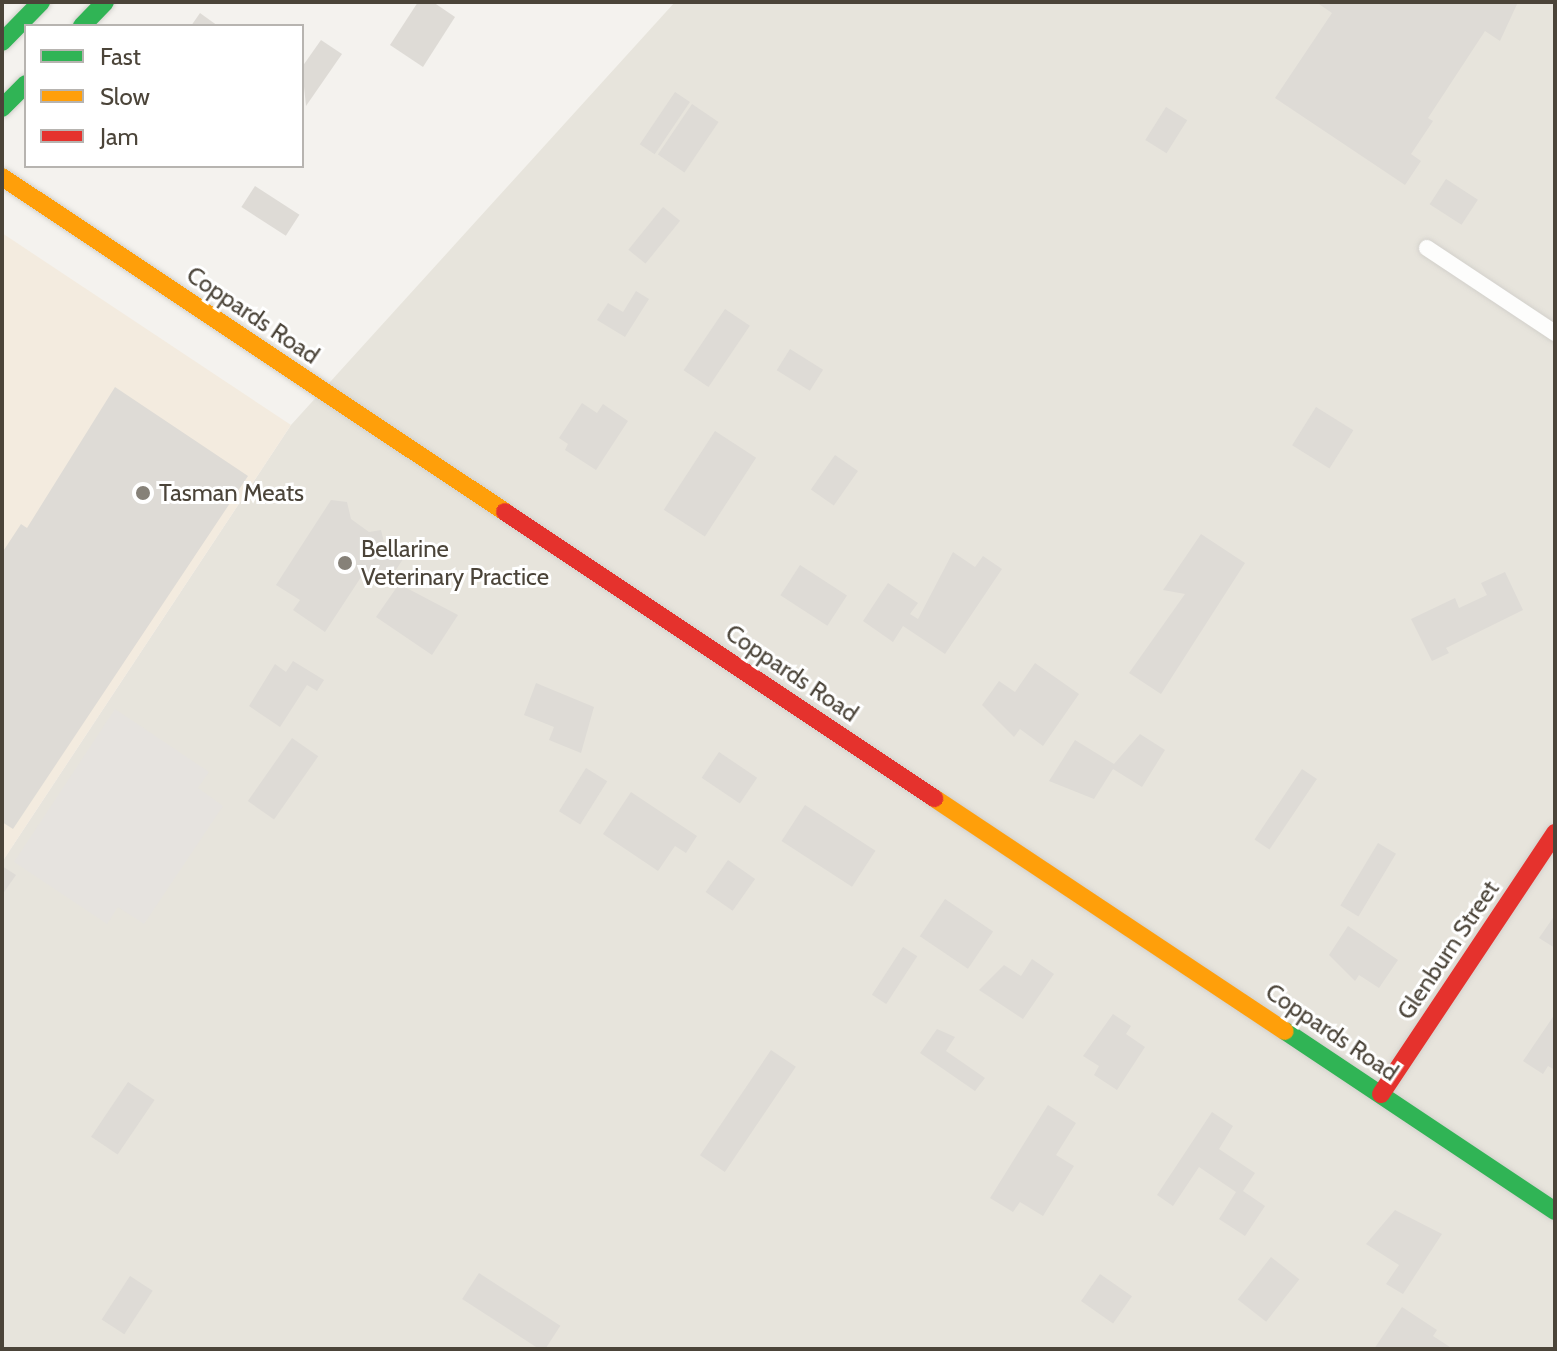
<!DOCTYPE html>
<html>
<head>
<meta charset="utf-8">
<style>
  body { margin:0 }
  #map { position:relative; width:1557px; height:1351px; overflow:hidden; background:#f4f2ee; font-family:Cabin,sans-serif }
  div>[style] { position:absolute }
  .residential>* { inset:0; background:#e7e4dc }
  .commercial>* { inset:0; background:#f3ebdf }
  .parking>* { inset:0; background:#e6e3df }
  .building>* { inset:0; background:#dedbd6; transform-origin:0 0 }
  .roads { filter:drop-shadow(0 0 2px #d2d0cb) drop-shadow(0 0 2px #d2d0cb) }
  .lane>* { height:16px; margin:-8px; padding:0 8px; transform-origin:8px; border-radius:8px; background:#fdfdfc }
  .fast>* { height:18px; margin:-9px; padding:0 9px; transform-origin:9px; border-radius:9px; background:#30b455 }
  .slow>* { height:18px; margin:-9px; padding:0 9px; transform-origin:9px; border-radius:9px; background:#ff9f0a }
  .jam>* { height:18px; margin:-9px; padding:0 9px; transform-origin:9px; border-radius:9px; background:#e5322d }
  .dots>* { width:22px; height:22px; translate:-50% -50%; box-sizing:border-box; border:4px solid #fff; border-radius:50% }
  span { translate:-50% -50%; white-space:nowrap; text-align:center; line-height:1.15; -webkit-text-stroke:6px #fff; paint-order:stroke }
  .street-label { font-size:24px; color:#4b4439 }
  .poi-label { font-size:24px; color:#4b4439 }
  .left { translate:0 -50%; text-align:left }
  .frame { position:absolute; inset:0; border:4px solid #4b4439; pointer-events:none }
  .legend { position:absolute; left:24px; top:24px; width:280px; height:144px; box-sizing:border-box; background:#fff; border:2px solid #b7b4b0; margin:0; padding:10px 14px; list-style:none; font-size:24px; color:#4b4439 }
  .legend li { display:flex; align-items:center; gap:16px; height:40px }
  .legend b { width:40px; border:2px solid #b7b4b0 }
</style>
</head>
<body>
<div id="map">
  <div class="residential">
    <i style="clip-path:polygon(675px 2px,1555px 2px,1555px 1349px,2px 1349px,2px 862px,291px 425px)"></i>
  </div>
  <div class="commercial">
    <i style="clip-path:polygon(2px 233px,291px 425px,2px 862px)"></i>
  </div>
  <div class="parking">
    <i style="clip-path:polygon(115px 709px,209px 772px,198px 788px,223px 806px,144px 924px,118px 907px,107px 924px,14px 862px)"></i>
  </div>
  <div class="building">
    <i style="clip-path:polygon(418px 2px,433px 2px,455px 17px,423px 67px,390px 45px)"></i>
    <i style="clip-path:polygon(1316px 2px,1518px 2px,1500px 41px,1485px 31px,1428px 118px,1433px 121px,1411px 154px,1421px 161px,1405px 185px,1275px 98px,1332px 13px)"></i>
    <i style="clip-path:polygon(200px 13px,218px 26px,191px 26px)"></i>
    <i style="clip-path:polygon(321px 40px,342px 54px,306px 106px,302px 67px)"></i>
    <i style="left:675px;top:92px;width:18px;height:63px;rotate:34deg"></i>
    <i style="left:692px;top:104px;width:32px;height:61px;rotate:34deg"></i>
    <i style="left:1166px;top:107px;width:25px;height:39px;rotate:32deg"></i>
    <i style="left:1446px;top:179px;width:38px;height:30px;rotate:33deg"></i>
    <i style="left:255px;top:186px;width:53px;height:25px;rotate:33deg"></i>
    <i style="left:663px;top:207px;width:22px;height:55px;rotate:39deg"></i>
    <i style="clip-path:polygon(636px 291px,649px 299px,625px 337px,597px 320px,608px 303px,623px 312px)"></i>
    <i style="left:725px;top:309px;width:30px;height:74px;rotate:34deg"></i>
    <i style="left:790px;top:349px;width:39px;height:25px;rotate:32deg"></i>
    <i style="clip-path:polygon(115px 387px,248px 476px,13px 829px,2px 822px,2px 553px,21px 524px,27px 528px)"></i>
    <i style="clip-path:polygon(582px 403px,597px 413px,603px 404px,628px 421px,596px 470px,565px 450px,568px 444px,559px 438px)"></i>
    <i style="left:1316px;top:407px;width:44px;height:45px;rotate:32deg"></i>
    <i style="left:715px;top:431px;width:49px;height:94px;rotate:33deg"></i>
    <i style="left:835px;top:455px;width:28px;height:42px;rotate:35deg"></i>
    <i style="clip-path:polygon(331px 500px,347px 502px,351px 519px,369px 532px,381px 530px,384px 542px,405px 556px,386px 585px,365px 571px,325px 632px,293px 610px,300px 600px,276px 585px)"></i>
    <i style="clip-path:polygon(1201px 534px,1245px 563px,1161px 694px,1129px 673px,1185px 594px,1163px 590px)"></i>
    <i style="clip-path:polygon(953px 552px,975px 567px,983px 556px,1002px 569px,945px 654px,903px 626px,893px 642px,863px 621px,888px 583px,918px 603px,910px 614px,918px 619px)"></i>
    <i style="left:800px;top:565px;width:56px;height:36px;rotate:33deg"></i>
    <i style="clip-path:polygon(1505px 572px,1523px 610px,1446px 648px,1449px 653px,1432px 661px,1411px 619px,1455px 598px,1459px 608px,1487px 595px,1481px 583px)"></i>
    <i style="clip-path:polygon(399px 584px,458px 615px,432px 655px,376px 617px)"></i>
    <i style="clip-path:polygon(293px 661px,324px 680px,317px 691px,307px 685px,280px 727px,249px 706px,275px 664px,286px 672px)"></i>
    <i style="clip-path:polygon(1035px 663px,1079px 694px,1043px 746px,1020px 729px,1014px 737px,982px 705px,999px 681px,1015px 692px)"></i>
    <i style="clip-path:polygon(536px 683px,594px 707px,581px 753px,549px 740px,554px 727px,524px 715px)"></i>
    <i style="clip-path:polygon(1140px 734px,1165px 750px,1142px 787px,1113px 769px,1094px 799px,1049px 781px,1075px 740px,1114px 764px)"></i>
    <i style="left:292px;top:738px;width:32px;height:77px;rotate:35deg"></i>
    <i style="left:719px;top:752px;width:46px;height:31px;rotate:34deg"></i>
    <i style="left:586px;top:768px;width:25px;height:51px;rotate:32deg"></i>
    <i style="left:1302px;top:769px;width:18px;height:85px;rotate:34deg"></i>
    <i style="clip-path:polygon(631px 792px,697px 836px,686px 853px,675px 846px,658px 871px,603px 834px)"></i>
    <i style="left:805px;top:805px;width:84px;height:43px;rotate:33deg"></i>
    <i style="left:1378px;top:843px;width:21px;height:73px;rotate:31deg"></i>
    <i style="left:728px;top:860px;width:33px;height:39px;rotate:35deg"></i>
    <i style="clip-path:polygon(2px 866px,16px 875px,2px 895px)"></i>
    <i style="left:945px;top:899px;width:58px;height:45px;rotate:34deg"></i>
    <i style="clip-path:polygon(1555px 915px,1555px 948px,1539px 938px)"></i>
    <i style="clip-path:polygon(1348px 926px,1398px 960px,1379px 988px,1359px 975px,1355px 981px,1329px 955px)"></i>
    <i style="left:903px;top:947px;width:17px;height:57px;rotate:33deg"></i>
    <i style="clip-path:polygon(1032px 959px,1054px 974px,1023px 1019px,979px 990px,1004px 965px,1021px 976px)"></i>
    <i style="clip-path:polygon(1113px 1014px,1131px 1026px,1126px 1034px,1145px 1047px,1117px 1090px,1094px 1075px,1099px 1066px,1083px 1056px)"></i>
    <i style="clip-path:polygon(1555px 1014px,1555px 1070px,1548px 1066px,1543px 1074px,1523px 1061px)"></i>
    <i style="clip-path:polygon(937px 1029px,955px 1037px,946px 1051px,985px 1078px,975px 1091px,920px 1053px)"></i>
    <i style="left:771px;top:1050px;width:30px;height:127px;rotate:34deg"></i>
    <i style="left:128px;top:1082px;width:32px;height:66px;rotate:34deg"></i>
    <i style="clip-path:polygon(1048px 1105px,1076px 1123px,1056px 1155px,1074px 1166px,1043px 1216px,1020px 1202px,1013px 1212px,990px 1198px)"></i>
    <i style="clip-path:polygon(1212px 1112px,1233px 1126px,1219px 1149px,1255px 1173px,1243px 1191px,1265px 1206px,1245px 1236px,1219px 1219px,1236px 1192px,1199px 1167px,1173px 1206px,1157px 1195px)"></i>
    <i style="clip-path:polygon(1395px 1210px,1442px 1234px,1403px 1294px,1386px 1284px,1399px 1265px,1366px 1244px)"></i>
    <i style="left:1271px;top:1257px;width:36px;height:54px;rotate:38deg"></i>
    <i style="left:479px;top:1273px;width:97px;height:31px;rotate:33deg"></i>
    <i style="left:1100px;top:1274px;width:39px;height:33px;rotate:35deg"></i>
    <i style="left:130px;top:1276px;width:27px;height:52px;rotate:33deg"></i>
    <i style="clip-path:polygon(1402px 1307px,1437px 1330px,1433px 1336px,1453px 1349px,1374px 1349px)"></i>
  </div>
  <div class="roads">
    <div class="lane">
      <i style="left:1427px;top:248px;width:154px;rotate:33.6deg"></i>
    </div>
    <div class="fast">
      <i style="left:82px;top:26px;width:33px;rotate:-46deg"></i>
      <i style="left:2px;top:42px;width:56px;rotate:-45.7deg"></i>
      <i style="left:2px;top:108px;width:34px;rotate:-45deg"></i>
      <i style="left:1285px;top:1031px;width:324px;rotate:33.7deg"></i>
    </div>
    <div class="slow">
      <i style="left:2px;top:177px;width:604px;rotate:33.66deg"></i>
      <i style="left:934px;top:798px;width:421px;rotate:33.6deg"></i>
    </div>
    <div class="jam">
      <i style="left:505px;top:512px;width:516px;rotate:33.69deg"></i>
      <i style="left:1381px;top:1094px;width:314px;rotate:-56.3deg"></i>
    </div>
  </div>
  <div class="dots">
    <i style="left:143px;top:493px;background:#868178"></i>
    <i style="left:345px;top:563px;background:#868178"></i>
  </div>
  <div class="street-label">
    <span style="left:253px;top:315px;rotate:34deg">Coppards Road</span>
    <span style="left:792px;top:673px;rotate:34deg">Coppards Road</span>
    <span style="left:1448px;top:950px;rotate:-56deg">Glenburn Street</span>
    <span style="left:1332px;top:1032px;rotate:34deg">Coppards Road</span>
  </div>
  <div class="poi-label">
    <span class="left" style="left:159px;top:493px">Tasman Meats</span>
    <span class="left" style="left:361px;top:563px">Bellarine<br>Veterinary Practice</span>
  </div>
  <div class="frame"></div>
  <ul class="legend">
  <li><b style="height:10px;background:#30b455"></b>Fast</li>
  <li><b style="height:10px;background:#ff9f0a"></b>Slow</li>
  <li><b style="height:10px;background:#e5322d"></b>Jam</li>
  </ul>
</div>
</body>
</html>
